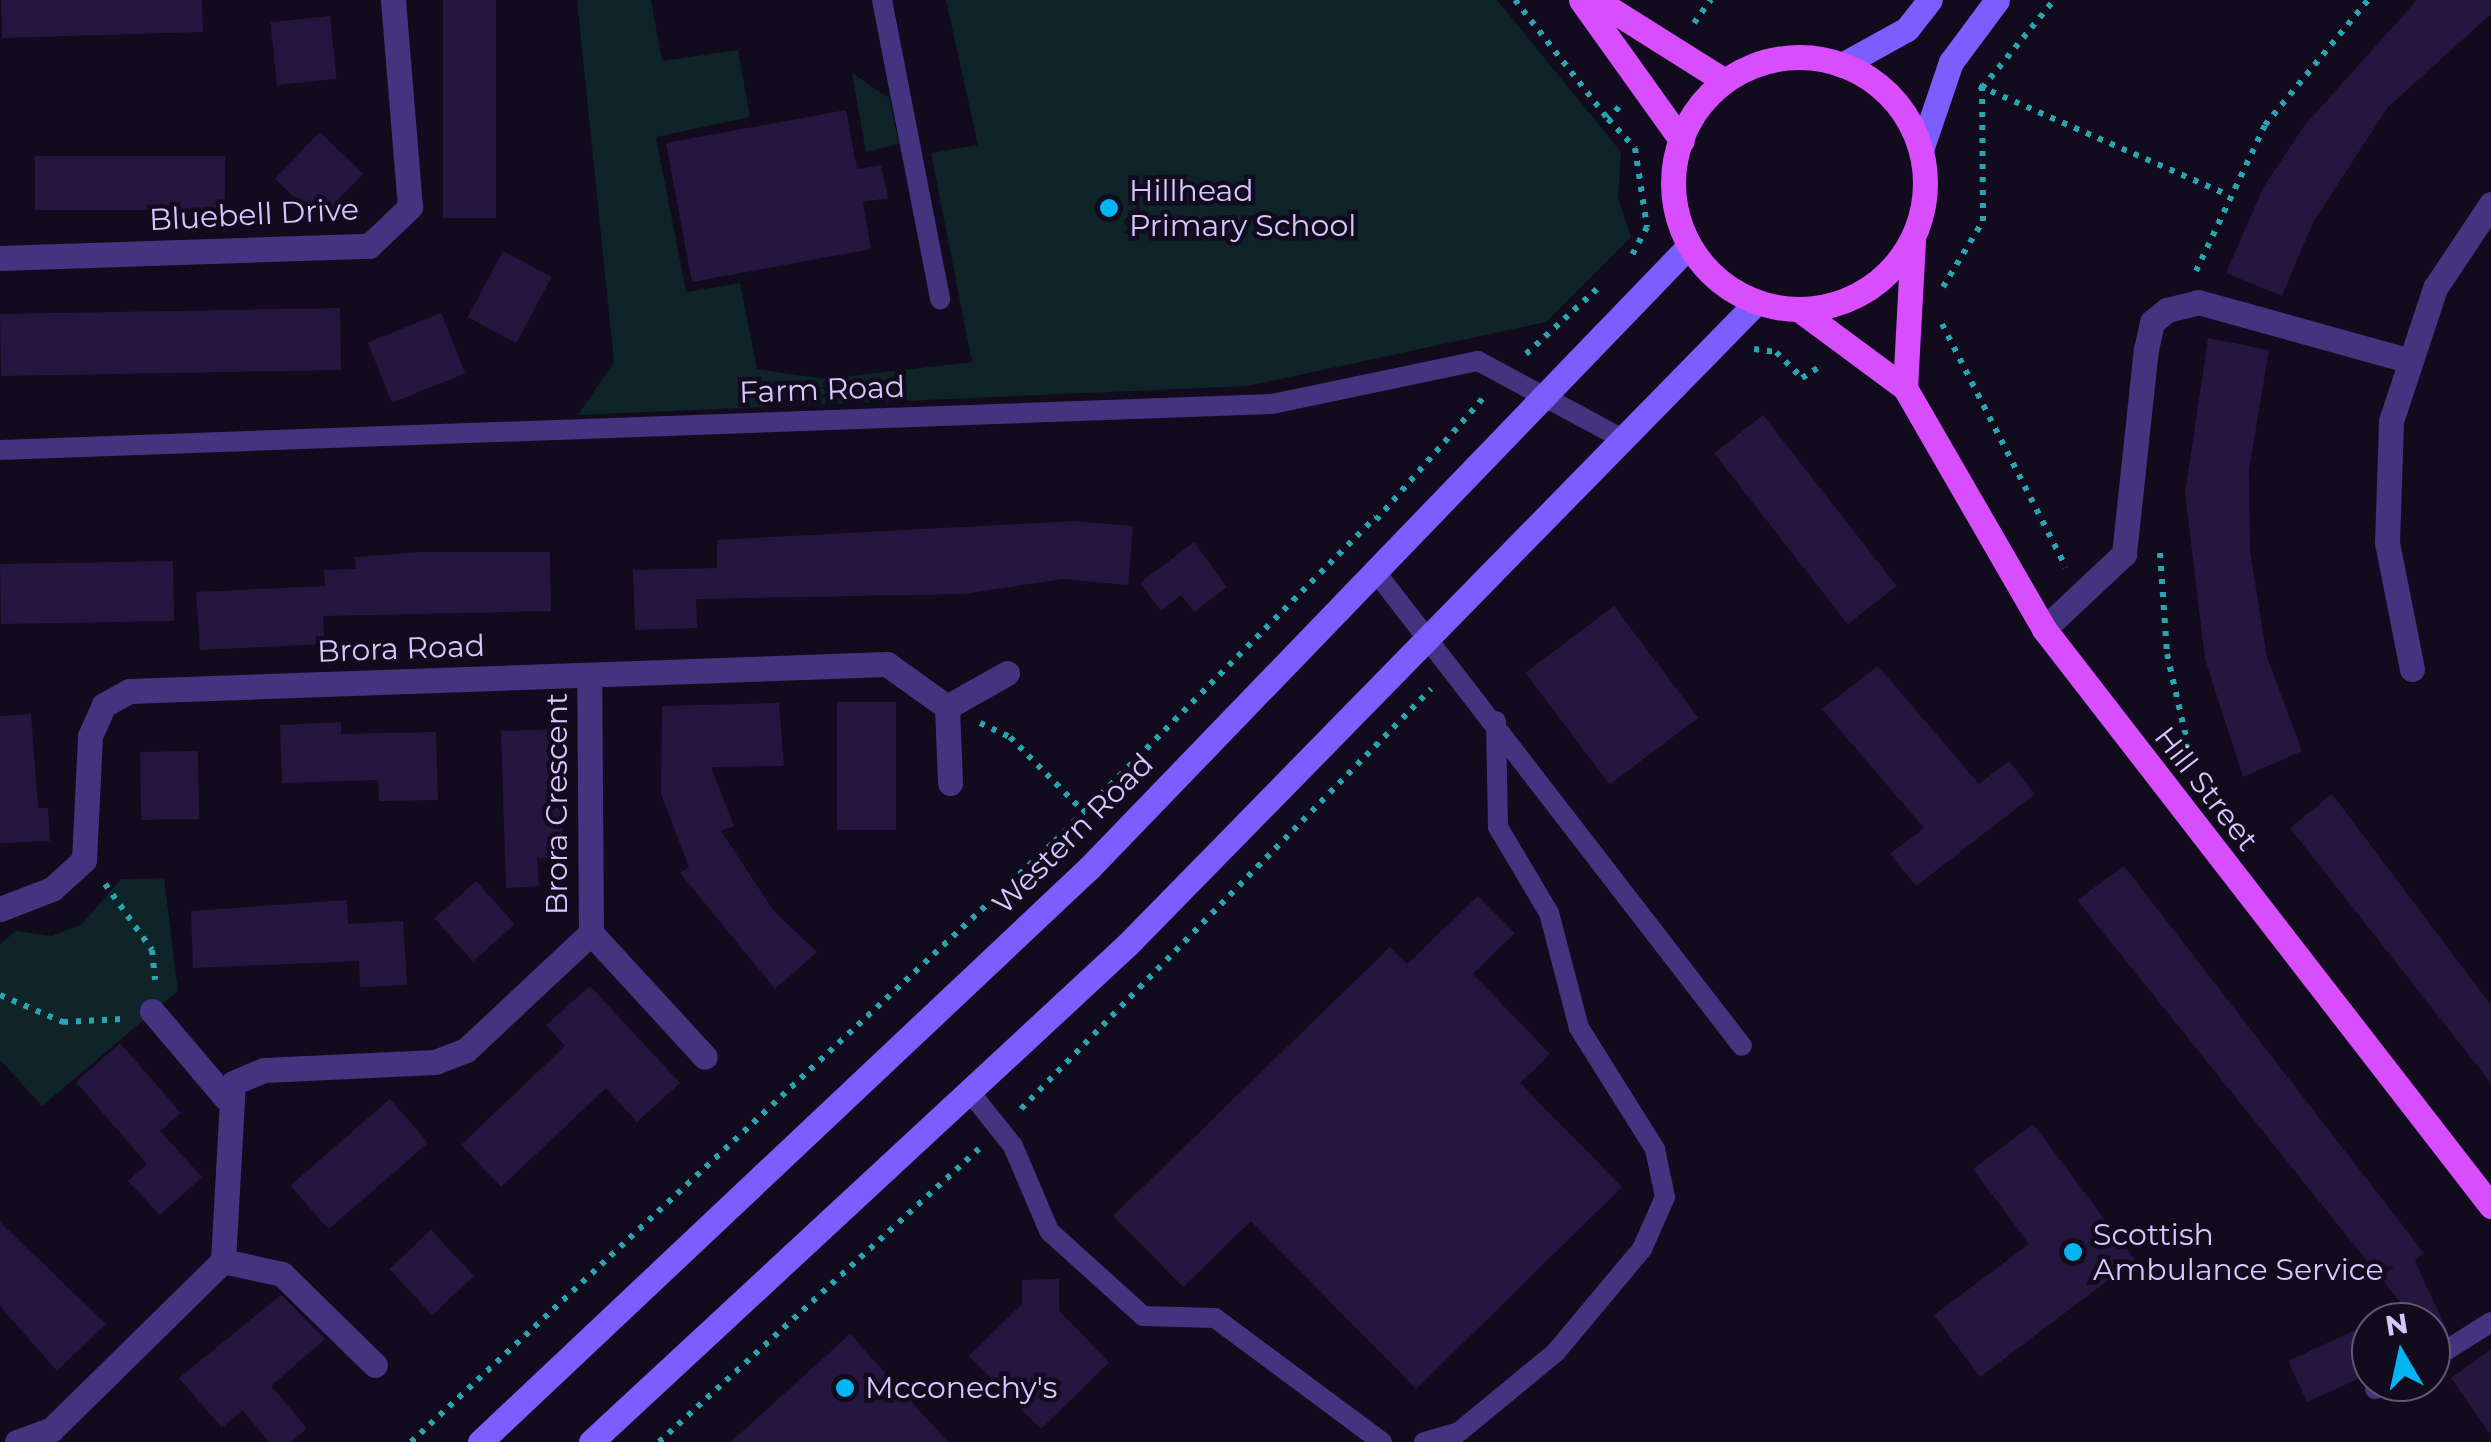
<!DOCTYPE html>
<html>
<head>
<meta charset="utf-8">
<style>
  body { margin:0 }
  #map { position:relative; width:2491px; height:1442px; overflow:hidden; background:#110b1d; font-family:Montserrat,sans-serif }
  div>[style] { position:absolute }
  .green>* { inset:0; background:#0e2428 }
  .building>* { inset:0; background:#25163f; transform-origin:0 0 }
  .path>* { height:6px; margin-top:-3px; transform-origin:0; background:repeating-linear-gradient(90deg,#29a5b2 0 5px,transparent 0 13px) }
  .lane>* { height:20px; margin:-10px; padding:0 10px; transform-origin:10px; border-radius:10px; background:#42347e }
  .street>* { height:25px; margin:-12.5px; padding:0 12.5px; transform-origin:12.5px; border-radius:12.5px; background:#42347e }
  .secondary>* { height:25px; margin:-12.5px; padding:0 12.5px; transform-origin:12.5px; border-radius:12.5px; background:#7b5eff }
  .primary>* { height:25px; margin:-12.5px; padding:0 12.5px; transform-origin:12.5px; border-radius:12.5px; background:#d84eff }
  .primary>.ring { margin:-12.5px; padding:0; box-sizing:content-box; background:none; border:25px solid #d84eff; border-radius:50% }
  .dots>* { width:28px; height:28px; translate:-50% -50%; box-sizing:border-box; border:5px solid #110b1d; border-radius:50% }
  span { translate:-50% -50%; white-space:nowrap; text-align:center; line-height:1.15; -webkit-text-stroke:9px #110b1d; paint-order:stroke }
  .poi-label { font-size:30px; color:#d6c7ff }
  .left { translate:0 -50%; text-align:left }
  .street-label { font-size:30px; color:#d6c7ff }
  .north { position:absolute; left:2351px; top:1302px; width:100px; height:100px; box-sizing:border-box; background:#110b1d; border:2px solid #605677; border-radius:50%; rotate:351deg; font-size:28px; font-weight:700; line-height:40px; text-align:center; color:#d6c7ff }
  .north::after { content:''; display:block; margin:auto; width:35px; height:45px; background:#00b5f2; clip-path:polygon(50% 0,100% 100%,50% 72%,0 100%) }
</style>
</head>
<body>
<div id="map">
  <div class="green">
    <i style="clip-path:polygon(577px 0,651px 0,662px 61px,738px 50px,750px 117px,656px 137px,686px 292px,740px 283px,757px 369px,825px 379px,972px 362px,931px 153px,978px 145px,946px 0,1497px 0,1621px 152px,1618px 198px,1631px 237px,1546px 322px,1248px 386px,578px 415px,614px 362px)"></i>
    <i style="clip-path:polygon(852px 73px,889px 98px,899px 144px,866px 152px)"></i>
    <i style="clip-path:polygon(164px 878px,178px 991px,42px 1106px,0 1060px,0 944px,16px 931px,52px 936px,82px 924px,121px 879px)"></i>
  </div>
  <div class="building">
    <i style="clip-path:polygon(1px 0,202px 0,203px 32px,2px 38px)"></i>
    <i style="left:443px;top:0;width:53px;height:218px"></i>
    <i style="clip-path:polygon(2417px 0,2491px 0,2491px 14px,2388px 107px,2313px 222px,2282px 296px,2226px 273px,2263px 188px,2304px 126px)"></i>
    <i style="left:330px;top:16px;width:63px;height:60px;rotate:84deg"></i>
    <i style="clip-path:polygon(846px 110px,857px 169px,881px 165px,888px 198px,863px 202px,871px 249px,692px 282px,666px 143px)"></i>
    <i style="left:320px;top:132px;width:60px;height:65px;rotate:44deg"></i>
    <i style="left:225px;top:156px;width:54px;height:190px;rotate:90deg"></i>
    <i style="left:503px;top:251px;width:55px;height:75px;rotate:28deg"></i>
    <i style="left:340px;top:308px;width:62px;height:340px;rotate:89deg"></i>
    <i style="left:441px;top:313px;width:65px;height:79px;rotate:68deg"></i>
    <i style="clip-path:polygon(2208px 338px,2269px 350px,2249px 470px,2250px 551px,2267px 657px,2302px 751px,2243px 777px,2205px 659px,2185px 493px)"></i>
    <i style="left:1763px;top:415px;width:217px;height:62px;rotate:52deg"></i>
    <i style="clip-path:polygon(1076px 521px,1133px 526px,1128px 585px,1062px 579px,963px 594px,696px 599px,697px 628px,635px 630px,633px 570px,717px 568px,717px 540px)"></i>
    <i style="clip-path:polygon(1194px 542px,1227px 587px,1194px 612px,1181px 595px,1161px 611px,1140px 583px)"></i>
    <i style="clip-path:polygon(419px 552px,550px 552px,551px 611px,323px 616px,325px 644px,200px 650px,196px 592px,325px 586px,324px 570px,356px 569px,355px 557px)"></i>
    <i style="left:173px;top:561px;width:60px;height:173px;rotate:89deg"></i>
    <i style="left:1614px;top:606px;width:140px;height:111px;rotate:53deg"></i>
    <i style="clip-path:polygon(1878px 666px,1979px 784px,2009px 761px,2035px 794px,1916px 886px,1890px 854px,1924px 828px,1822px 709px)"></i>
    <i style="left:837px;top:702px;width:59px;height:128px"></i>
    <i style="clip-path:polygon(779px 703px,784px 766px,711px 767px,734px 826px,721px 831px,774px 911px,817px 952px,775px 989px,680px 873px,689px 867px,661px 794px,662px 706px)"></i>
    <i style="clip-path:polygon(31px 714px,38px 808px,48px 808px,50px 841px,0 843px,0 716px)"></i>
    <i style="clip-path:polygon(341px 722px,341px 734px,436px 732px,438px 800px,379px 801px,378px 780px,282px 783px,280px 725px)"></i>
    <i style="clip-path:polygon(559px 729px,564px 857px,537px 858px,539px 886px,506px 888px,501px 731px)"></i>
    <i style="left:198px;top:751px;width:68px;height:58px;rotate:89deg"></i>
    <i style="clip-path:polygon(2332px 794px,2491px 1005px,2491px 1083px,2290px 828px)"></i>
    <i style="clip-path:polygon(2124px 866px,2424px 1253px,2415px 1261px,2448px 1333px,2431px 1344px,2431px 1322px,2372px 1322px,2404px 1307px,2077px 900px)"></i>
    <i style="left:476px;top:881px;width:58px;height:56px;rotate:48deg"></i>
    <i style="clip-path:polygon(1478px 896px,1515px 933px,1473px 974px,1550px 1054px,1520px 1083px,1622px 1187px,1416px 1389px,1251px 1221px,1183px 1287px,1113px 1216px,1390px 947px,1407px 964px)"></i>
    <i style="clip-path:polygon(347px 900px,348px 924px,403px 921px,407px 985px,360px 987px,359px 961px,193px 968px,191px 911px)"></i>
    <i style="clip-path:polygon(590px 986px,680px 1083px,637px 1122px,606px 1088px,501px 1187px,461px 1145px,565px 1046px,546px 1025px)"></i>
    <i style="clip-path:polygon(120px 1043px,181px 1113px,160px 1131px,202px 1177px,160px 1215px,128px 1181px,147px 1164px,76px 1082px)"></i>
    <i style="left:390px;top:1099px;width:58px;height:132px;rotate:49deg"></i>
    <i style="clip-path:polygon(2033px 1124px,2135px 1260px,1980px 1377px,1934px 1315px,2029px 1244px,1973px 1169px)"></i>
    <i style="clip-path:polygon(0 1222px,106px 1324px,57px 1371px,0 1306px)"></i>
    <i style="left:431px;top:1230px;width:63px;height:57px;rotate:47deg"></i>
    <i style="clip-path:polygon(1059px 1279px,1059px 1311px,1109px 1362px,1041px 1429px,969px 1356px,1022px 1304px,1022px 1280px)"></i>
    <i style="clip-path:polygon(281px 1295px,325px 1339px,271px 1386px,307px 1428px,291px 1442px,269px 1442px,242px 1410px,222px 1428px,179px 1378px)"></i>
    <i style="clip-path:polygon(2371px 1323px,2371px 1373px,2307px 1402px,2288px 1361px)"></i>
    <i style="clip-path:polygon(850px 1334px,948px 1442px,731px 1442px)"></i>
    <i style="clip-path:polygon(2491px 1349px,2491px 1435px,2451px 1378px)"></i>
  </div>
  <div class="path">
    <i style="left:1515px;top:0;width:151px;rotate:52deg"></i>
    <i style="left:1694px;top:23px;width:29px;rotate:-54deg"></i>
    <i style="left:1979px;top:86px;width:272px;rotate:23.6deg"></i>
    <i style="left:1619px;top:107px;width:16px;rotate:133deg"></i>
    <i style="left:1608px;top:119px;width:40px;rotate:47deg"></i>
    <i style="left:1635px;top:148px;width:80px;rotate:81.4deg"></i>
    <i style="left:1647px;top:227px;width:32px;rotate:118deg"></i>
    <i style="left:2196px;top:271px;width:161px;rotate:-64.7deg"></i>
    <i style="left:2265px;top:125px;width:162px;rotate:-50.5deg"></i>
    <i style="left:1943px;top:287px;width:77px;rotate:-58.8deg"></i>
    <i style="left:1983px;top:221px;width:133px;rotate:-90.4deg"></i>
    <i style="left:1982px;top:88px;width:114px;rotate:-50.7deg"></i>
    <i style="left:1942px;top:324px;width:273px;rotate:63deg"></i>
    <i style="left:1754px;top:349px;width:22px;rotate:8deg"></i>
    <i style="left:1776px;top:352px;width:37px;rotate:45deg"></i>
    <i style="left:1802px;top:378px;width:24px;rotate:-33deg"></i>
    <i style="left:1526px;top:354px;width:98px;rotate:-42.5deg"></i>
    <i style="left:1376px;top:520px;width:167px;rotate:-48.7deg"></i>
    <i style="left:2160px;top:553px;width:101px;rotate:86deg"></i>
    <i style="left:2167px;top:654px;width:112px;rotate:77.1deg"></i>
    <i style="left:980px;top:723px;width:33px;rotate:25deg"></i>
    <i style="left:1010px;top:737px;width:105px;rotate:45.4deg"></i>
    <i style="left:105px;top:884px;width:81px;rotate:54.5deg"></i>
    <i style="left:152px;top:950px;width:30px;rotate:84deg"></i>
    <i style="left:0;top:995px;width:69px;rotate:23.2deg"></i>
    <i style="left:63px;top:1022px;width:59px;rotate:-2.9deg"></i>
    <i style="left:1021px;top:1109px;width:587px;rotate:-45.69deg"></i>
    <i style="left:411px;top:1442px;width:881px;rotate:-43.02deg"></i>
    <i style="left:1055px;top:841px;width:456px;rotate:-45.3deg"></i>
    <i style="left:659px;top:1442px;width:434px;rotate:-42.5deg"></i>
  </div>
  <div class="lane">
    <i style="left:882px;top:0;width:305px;rotate:79deg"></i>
    <i style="left:0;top:450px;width:1273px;rotate:-2.07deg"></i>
    <i style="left:1272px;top:404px;width:210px;rotate:-11.8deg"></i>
    <i style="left:1478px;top:361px;width:165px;rotate:28.3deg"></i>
    <i style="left:1375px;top:571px;width:600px;rotate:52.31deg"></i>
    <i style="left:969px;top:1091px;width:70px;rotate:51.3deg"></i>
    <i style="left:1013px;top:1146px;width:92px;rotate:67deg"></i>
    <i style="left:1049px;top:1231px;width:127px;rotate:42.1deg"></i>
    <i style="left:1143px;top:1316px;width:72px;rotate:1.6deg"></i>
    <i style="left:1215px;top:1318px;width:208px;rotate:36.6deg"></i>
    <i style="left:2431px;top:1360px;width:71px;rotate:-32.3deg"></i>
    <i style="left:2375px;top:1389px;width:15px;rotate:-28deg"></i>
    <i style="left:1424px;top:1442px;width:36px;rotate:-16deg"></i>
    <i style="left:1459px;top:1432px;width:124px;rotate:-39.5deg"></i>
    <i style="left:1555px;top:1353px;width:136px;rotate:-50.1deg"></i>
    <i style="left:1642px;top:1249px;width:57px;rotate:-66.1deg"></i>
    <i style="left:1665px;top:1197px;width:49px;rotate:-101.8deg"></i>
    <i style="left:1655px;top:1149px;width:143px;rotate:-122.1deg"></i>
    <i style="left:1579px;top:1028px;width:119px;rotate:-104.6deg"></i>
    <i style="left:1549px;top:913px;width:100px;rotate:-120.7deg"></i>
    <i style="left:1498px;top:827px;width:106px;rotate:-91.1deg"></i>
  </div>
  <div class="street">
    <i style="left:0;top:258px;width:369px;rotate:-1.9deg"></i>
    <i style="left:369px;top:246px;width:57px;rotate:-43.6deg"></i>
    <i style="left:410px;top:207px;width:208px;rotate:-94.7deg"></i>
    <i style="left:2044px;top:629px;width:110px;rotate:-43.2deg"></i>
    <i style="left:2124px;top:554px;width:206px;rotate:-83.9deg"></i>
    <i style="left:2146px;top:349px;width:28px;rotate:-77deg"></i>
    <i style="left:2152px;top:322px;width:19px;rotate:-39deg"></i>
    <i style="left:2167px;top:310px;width:32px;rotate:-14deg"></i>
    <i style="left:2198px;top:302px;width:217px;rotate:15.5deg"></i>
    <i style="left:2412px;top:669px;width:128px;rotate:-101.2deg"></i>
    <i style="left:2387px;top:543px;width:122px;rotate:-88.1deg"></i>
    <i style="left:2391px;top:421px;width:140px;rotate:-71.7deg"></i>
    <i style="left:2435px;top:288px;width:101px;rotate:-56.3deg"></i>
    <i style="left:947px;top:707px;width:76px;rotate:87.7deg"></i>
    <i style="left:0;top:909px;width:56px;rotate:-21deg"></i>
    <i style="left:52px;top:889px;width:43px;rotate:-42.2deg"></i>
    <i style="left:84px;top:860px;width:124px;rotate:-87.2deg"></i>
    <i style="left:90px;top:736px;width:34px;rotate:-66deg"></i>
    <i style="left:104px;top:705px;width:29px;rotate:-29deg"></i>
    <i style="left:129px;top:691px;width:758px;rotate:-2.04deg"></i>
    <i style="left:887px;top:664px;width:74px;rotate:35.6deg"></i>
    <i style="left:947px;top:707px;width:69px;rotate:-29.5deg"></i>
    <i style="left:591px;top:933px;width:168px;rotate:47.4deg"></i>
    <i style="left:152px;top:1011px;width:113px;rotate:49.7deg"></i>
    <i style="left:223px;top:1261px;width:60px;rotate:12.4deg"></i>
    <i style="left:282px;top:1274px;width:130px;rotate:44.4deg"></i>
    <i style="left:17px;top:1442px;width:37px;rotate:-20deg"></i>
    <i style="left:52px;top:1429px;width:240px;rotate:-44.5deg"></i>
    <i style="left:223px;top:1261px;width:178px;rotate:-86.8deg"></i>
    <i style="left:233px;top:1083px;width:34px;rotate:-23deg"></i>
    <i style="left:264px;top:1070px;width:171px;rotate:-2.7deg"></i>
    <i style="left:435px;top:1062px;width:33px;rotate:-21deg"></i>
    <i style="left:466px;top:1050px;width:171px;rotate:-43.1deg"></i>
    <i style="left:591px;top:933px;width:258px;rotate:-90.4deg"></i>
  </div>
  <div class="secondary">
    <i style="left:1842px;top:65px;width:74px;rotate:-29deg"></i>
    <i style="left:1907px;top:29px;width:37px;rotate:-52deg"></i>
    <i style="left:1922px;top:147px;width:90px;rotate:-71.2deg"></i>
    <i style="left:1951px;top:62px;width:77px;rotate:-53.4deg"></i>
    <i style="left:480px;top:1442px;width:837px;rotate:-43.31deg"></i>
    <i style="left:1089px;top:868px;width:863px;rotate:-46.03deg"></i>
    <i style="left:591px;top:1442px;width:731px;rotate:-42.84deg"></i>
    <i style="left:1127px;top:945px;width:899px;rotate:-45.59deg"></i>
  </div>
  <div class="primary">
    <i style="left:1581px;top:0;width:173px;rotate:54.4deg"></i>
    <i style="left:1596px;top:0;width:150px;rotate:32.2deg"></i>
    <i class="ring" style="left:1673px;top:57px;width:227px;height:227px"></i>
    <i style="left:1801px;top:311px;width:129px;rotate:36.5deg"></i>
    <i style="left:1905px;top:388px;width:278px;rotate:60deg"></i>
    <i style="left:2044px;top:629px;width:730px;rotate:52.24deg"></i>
    <i style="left:1905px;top:388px;width:148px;rotate:-86.9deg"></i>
  </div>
  <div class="dots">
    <i style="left:1109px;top:208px;background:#00b5f2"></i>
    <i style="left:2073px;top:1252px;background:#00b5f2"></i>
    <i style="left:845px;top:1388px;background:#00b5f2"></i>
  </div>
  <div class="poi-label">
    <span class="left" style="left:1129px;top:208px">Hillhead<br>Primary School</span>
    <span class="left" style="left:2093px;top:1252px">Scottish<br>Ambulance Service</span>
    <span class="left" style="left:865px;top:1388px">Mcconechy's</span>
  </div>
  <div class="street-label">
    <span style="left:254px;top:215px;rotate:-3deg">Bluebell Drive</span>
    <span style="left:822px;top:390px;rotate:-2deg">Farm Road</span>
    <span style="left:401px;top:649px;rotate:-2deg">Brora Road</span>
    <span style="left:2206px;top:789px;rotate:52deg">Hill Street</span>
    <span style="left:557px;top:804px;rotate:-90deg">Brora Crescent</span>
    <span style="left:1073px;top:834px;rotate:-45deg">Western Road</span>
  </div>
  <div class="north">N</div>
</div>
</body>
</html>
